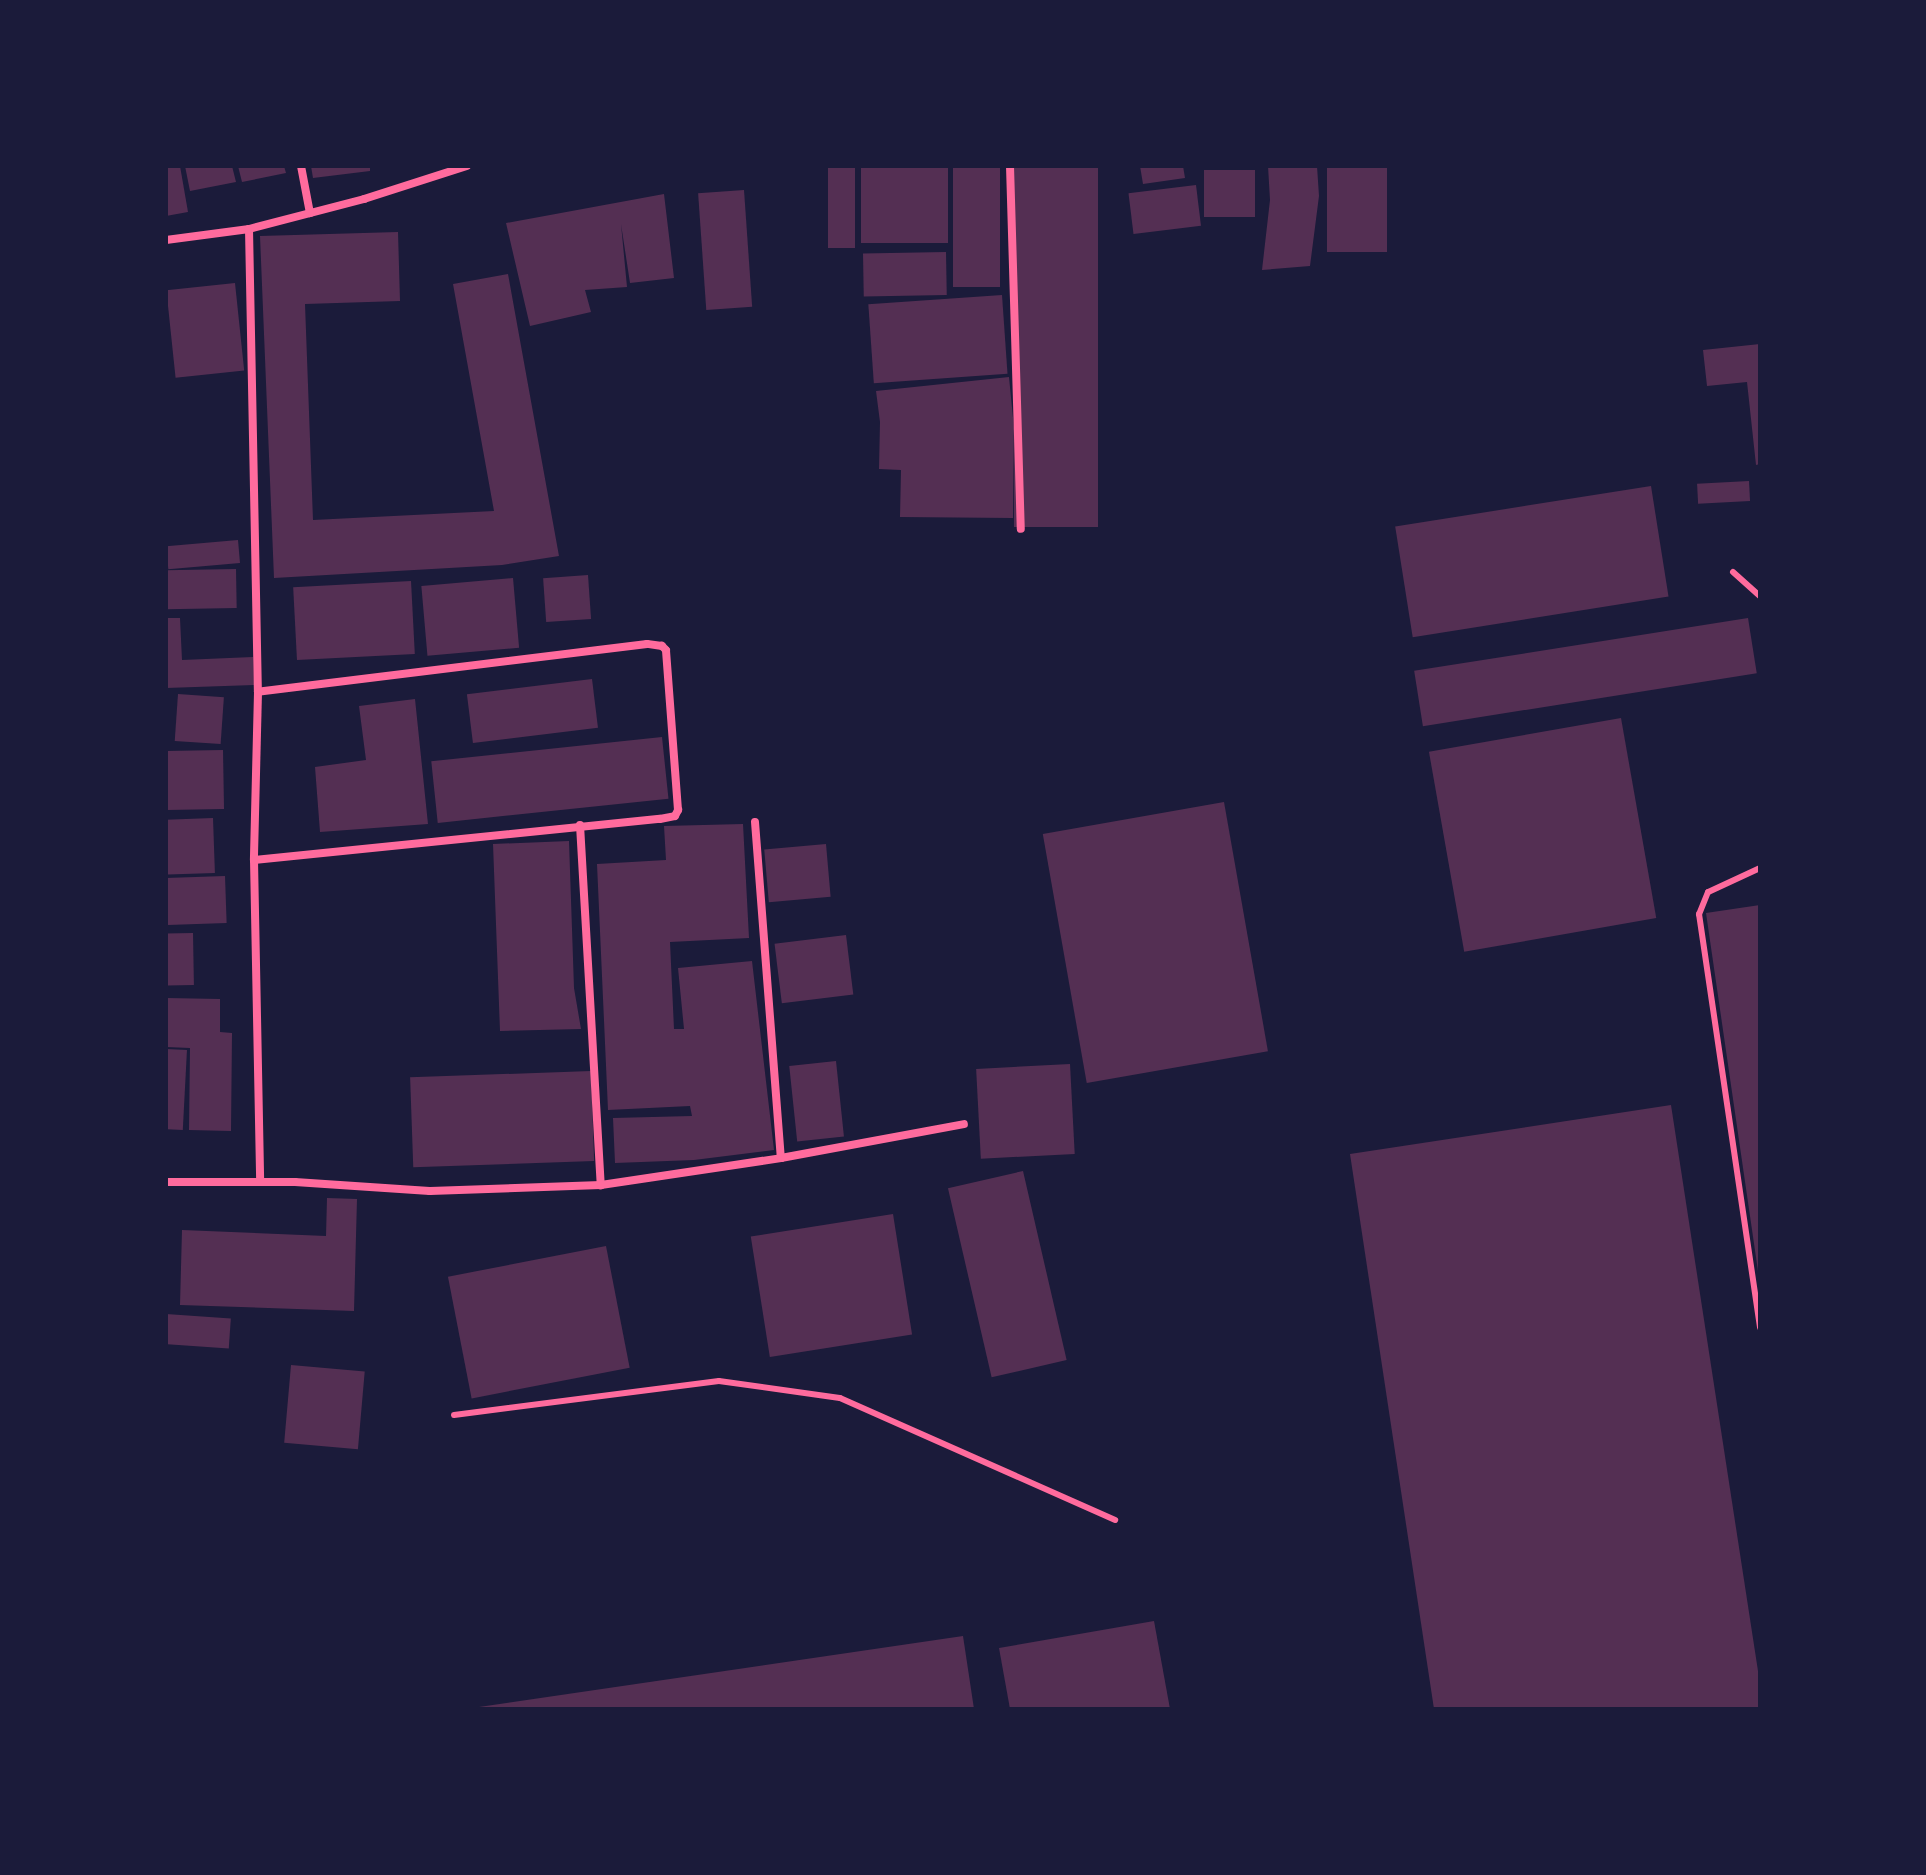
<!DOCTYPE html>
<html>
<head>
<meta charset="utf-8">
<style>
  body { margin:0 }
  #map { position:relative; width:1926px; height:1875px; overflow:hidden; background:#1b1b3a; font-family:Roboto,sans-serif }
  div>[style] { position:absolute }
  .building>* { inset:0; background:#542f53; transform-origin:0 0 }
  .service>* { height:6px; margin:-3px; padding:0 3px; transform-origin:3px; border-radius:3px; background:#ff6b9d }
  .minor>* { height:8px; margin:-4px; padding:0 4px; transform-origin:4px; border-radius:4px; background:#ff6b9d }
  span { translate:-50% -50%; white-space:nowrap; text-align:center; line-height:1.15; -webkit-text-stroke:8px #1b1b3a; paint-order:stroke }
  .frame { position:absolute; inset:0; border:168px solid #1b1b3a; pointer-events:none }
</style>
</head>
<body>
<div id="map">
  <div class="building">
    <i style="clip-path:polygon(166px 166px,180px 166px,188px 212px,166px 216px)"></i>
    <i style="clip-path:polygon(185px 166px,232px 166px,236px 182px,190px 191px)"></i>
    <i style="clip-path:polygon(238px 166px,284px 166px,286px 173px,242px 182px)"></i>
    <i style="clip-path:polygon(311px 166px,370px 166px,370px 171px,313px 178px)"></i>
    <i style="left:828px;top:166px;width:27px;height:82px"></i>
    <i style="left:861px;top:166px;width:87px;height:77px"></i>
    <i style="left:953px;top:166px;width:47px;height:121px"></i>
    <i style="left:1014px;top:166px;width:84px;height:361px"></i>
    <i style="clip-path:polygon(1140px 166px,1183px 166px,1185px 178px,1143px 184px)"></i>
    <i style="clip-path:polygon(1268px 166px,1317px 166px,1319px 196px,1310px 266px,1262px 270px,1270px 200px)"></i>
    <i style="left:1327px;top:166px;width:60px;height:86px"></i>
    <i style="left:1204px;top:170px;width:51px;height:47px"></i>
    <i style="left:1196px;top:185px;width:41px;height:68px;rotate:83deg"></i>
    <i style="left:744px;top:190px;width:117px;height:46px;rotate:86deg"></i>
    <i style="clip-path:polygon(664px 194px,674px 278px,630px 283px,621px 224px,627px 287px,585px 290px,591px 312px,530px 326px,506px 223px)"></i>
    <i style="clip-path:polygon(398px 232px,400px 301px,305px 304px,313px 520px,494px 511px,453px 284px,508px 274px,559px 556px,502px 565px,274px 578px,260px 236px)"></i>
    <i style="left:946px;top:252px;width:43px;height:83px;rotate:89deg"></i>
    <i style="left:235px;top:283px;width:88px;height:69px;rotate:84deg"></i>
    <i style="left:1002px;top:295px;width:79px;height:134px;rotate:86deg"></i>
    <i style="clip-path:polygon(1760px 344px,1760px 464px,1756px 465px,1747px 382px,1707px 386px,1703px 350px)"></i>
    <i style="clip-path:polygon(1009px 377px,1014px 428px,1013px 518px,900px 517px,901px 470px,879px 469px,880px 422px,876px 391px)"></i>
    <i style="left:1749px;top:481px;width:20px;height:52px;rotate:87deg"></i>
    <i style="left:1651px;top:486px;width:112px;height:259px;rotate:81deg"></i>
    <i style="left:238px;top:540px;width:23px;height:72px;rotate:85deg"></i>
    <i style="left:236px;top:569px;width:39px;height:70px;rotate:89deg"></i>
    <i style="left:588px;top:575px;width:44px;height:45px;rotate:86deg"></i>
    <i style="left:513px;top:578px;width:70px;height:92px;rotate:85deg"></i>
    <i style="left:411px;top:581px;width:73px;height:118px;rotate:87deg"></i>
    <i style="clip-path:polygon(166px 618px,180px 618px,182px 660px,253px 657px,254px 685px,166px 688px)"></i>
    <i style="left:1748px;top:618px;width:56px;height:338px;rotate:81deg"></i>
    <i style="left:592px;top:679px;width:49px;height:126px;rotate:83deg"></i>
    <i style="left:178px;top:694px;width:46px;height:47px;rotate:4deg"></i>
    <i style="clip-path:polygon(415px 699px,428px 824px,320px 832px,315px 767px,366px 760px,359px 706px)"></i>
    <i style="left:1621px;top:718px;width:203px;height:195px;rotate:80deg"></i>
    <i style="left:662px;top:737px;width:62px;height:232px;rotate:84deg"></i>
    <i style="left:223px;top:750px;width:59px;height:57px;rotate:89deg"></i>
    <i style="left:1224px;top:802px;width:253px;height:184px;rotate:80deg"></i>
    <i style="left:213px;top:818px;width:55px;height:47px;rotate:88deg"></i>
    <i style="clip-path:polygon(743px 824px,749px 938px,670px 942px,674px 1029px,684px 1029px,678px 968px,752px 961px,774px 1150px,694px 1160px,615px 1163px,613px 1118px,692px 1116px,690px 1106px,608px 1110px,597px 864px,666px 860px,664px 826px)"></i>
    <i style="clip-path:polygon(569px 841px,574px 988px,581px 1029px,500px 1031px,493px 844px)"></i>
    <i style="left:826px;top:844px;width:53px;height:62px;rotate:85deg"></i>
    <i style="left:225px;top:876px;width:47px;height:59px;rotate:88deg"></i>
    <i style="clip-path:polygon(1760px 905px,1760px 1271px,1758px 1271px,1706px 913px)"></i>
    <i style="left:193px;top:933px;width:52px;height:27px;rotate:89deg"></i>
    <i style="left:846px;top:935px;width:60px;height:72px;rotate:83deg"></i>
    <i style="clip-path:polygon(166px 998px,220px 999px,220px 1032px,232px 1033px,231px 1131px,189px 1130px,190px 1048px,166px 1047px)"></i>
    <i style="left:166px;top:1049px;width:21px;height:80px;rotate:3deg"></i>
    <i style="left:836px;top:1061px;width:76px;height:47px;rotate:84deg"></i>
    <i style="left:1070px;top:1064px;width:90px;height:94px;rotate:87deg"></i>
    <i style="left:591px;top:1071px;width:90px;height:181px;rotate:88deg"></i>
    <i style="clip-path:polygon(1671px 1105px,1760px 1684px,1760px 1709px,1434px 1709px,1350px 1154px)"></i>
    <i style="left:1023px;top:1171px;width:194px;height:77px;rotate:77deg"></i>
    <i style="clip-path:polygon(327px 1198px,357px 1199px,354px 1311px,180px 1305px,182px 1230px,326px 1236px)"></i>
    <i style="left:893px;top:1214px;width:122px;height:144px;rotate:81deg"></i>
    <i style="left:606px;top:1246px;width:124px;height:161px;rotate:79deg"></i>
    <i style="left:166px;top:1314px;width:65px;height:30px;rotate:4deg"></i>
    <i style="left:291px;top:1365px;width:74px;height:78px;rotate:5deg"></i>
    <i style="clip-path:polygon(1154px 1621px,1170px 1709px,1010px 1709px,999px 1648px)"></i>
    <i style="clip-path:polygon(963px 1636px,974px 1709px,479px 1709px,479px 1707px)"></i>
  </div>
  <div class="service">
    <i style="left:1733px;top:572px;width:36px;rotate:42deg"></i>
    <i style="left:1760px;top:868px;width:57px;rotate:155.2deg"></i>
    <i style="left:1708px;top:892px;width:24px;rotate:112deg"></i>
    <i style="left:1699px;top:914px;width:418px;rotate:81.6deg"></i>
    <i style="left:454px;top:1415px;width:267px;rotate:-7.3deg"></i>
    <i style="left:719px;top:1381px;width:122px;rotate:8deg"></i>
    <i style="left:840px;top:1398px;width:301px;rotate:23.9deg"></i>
  </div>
  <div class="minor">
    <i style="left:301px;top:166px;width:48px;rotate:79.2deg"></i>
    <i style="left:1010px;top:166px;width:363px;rotate:88.3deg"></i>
    <i style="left:249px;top:229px;width:463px;rotate:88.9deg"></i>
    <i style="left:258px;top:692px;width:168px;rotate:91.4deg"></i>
    <i style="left:254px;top:860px;width:321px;rotate:88.9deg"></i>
    <i style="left:166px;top:240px;width:84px;rotate:-7.5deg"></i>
    <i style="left:249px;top:229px;width:119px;rotate:-14.6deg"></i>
    <i style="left:364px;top:199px;width:108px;rotate:-17.8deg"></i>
    <i style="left:755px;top:822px;width:337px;rotate:85.6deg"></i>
    <i style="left:580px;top:825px;width:361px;rotate:86.7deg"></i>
    <i style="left:254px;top:860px;width:408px;rotate:-5.8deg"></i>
    <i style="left:660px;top:819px;width:15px;rotate:-11deg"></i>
    <i style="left:675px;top:816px;width:7px;rotate:-63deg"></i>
    <i style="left:678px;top:810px;width:160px;rotate:-94.3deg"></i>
    <i style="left:666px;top:650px;width:6px;rotate:-135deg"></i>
    <i style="left:662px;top:646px;width:15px;rotate:-172deg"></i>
    <i style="left:647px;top:644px;width:392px;rotate:173deg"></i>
    <i style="left:166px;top:1182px;width:129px"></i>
    <i style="left:295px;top:1182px;width:135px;rotate:3.8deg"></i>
    <i style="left:430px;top:1191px;width:171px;rotate:-2deg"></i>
    <i style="left:601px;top:1185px;width:182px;rotate:-8.5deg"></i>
    <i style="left:781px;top:1158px;width:186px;rotate:-10.5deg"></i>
  </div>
  <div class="frame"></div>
</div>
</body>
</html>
